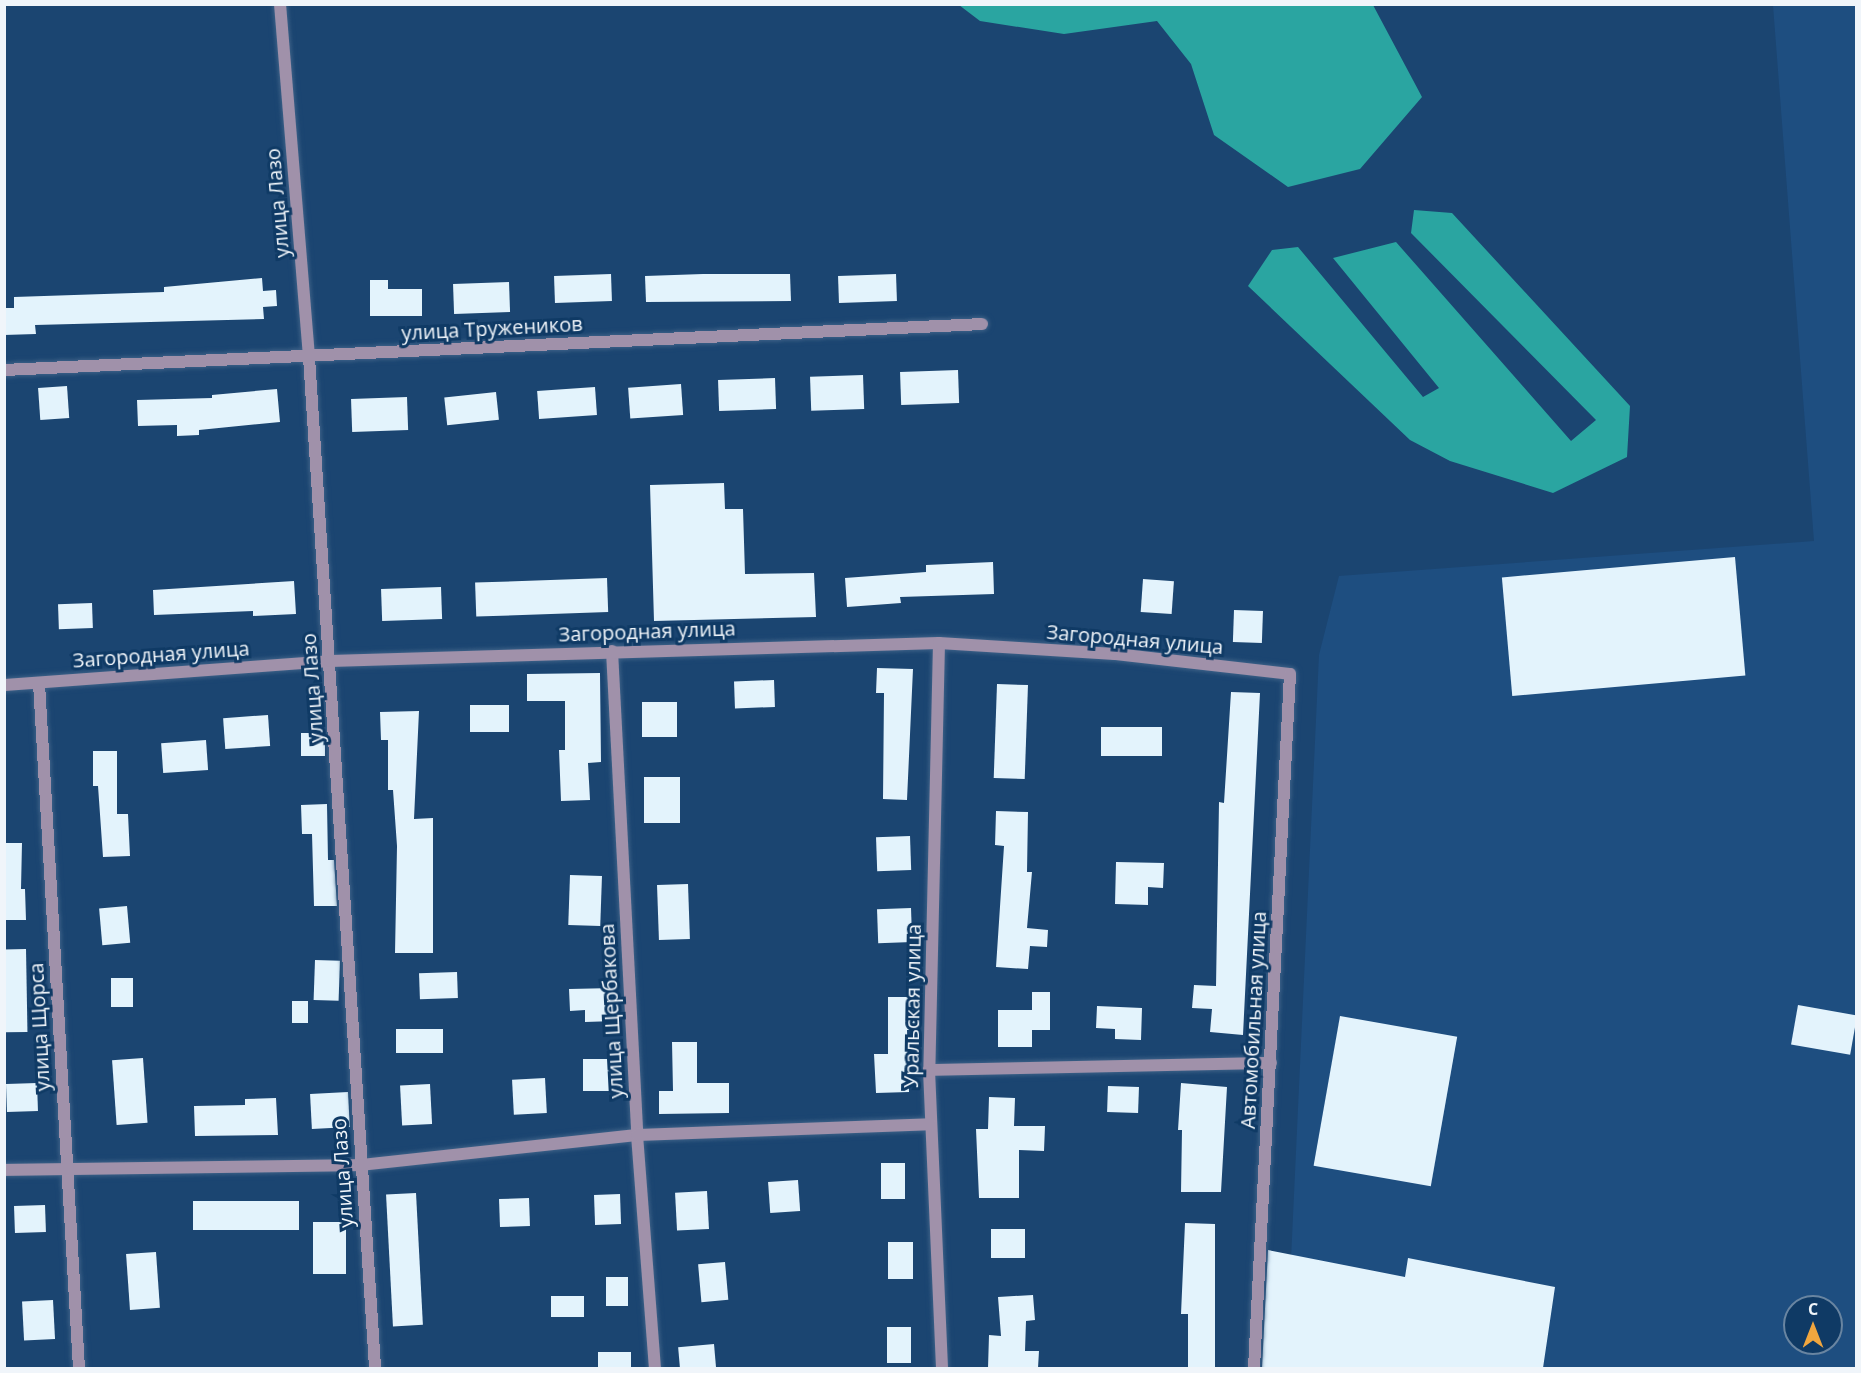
<!DOCTYPE html>
<html>
<head>
<meta charset="utf-8">
<style>
  body { margin:0 }
  #map { position:relative; width:1861px; height:1373px; overflow:hidden; background:#1b4571; font-family:"Open Sans",sans-serif }
  div>[style] { position:absolute }
  .built>* { inset:0; background:#1e4e80 }
  .water>* { inset:0; background:#2aa5a1 }
  .building>* { inset:0; background:#e3f3fc; transform-origin:0 0 }
  .roads { filter:drop-shadow(0 0 2px #3d6187) drop-shadow(0 0 2px #3d6187) }
  .street>* { height:12px; margin:-6px; padding:0 6px; transform-origin:6px; border-radius:6px; background:#a091aa }
  span { translate:-50% -50%; white-space:nowrap; text-align:center; line-height:1.15; -webkit-text-stroke:6px #0f3a65; paint-order:stroke }
  .street-label { font-size:20px; color:#f0f5fa }
  .frame { position:absolute; inset:0; border:6px solid #f0f5fa; pointer-events:none }
  .north { position:absolute; left:1783px; top:1295px; width:60px; height:60px; box-sizing:border-box; background:#0f3a65; border:2px solid #6985a1; border-radius:50%; rotate:0deg; font-size:16px; font-weight:700; line-height:24px; text-align:center; color:#f0f5fa }
  .north::after { content:''; display:block; margin:auto; width:21px; height:27px; background:#f0a63e; clip-path:polygon(50% 0,100% 100%,50% 72%,0 100%) }
</style>
</head>
<body>
<div id="map">
  <div class="built">
    <i style="clip-path:polygon(evenodd,1773px 5px,1856px 5px,1856px 1368px,1286px 1368px,1319px 655px,1339px 576px,1814px 541px,1773px 5px,1795px 1307px,1831px 1307px,1831px 1343px,1795px 1343px,1795px 1307px)"></i>
  </div>
  <div class="water">
    <i style="clip-path:polygon(959px 5px,1373px 5px,1422px 97px,1360px 169px,1288px 187px,1214px 135px,1191px 64px,1157px 21px,1064px 34px,980px 21px)"></i>
    <i style="clip-path:polygon(1414px 210px,1452px 213px,1630px 406px,1627px 457px,1553px 493px,1450px 461px,1410px 440px,1248px 286px,1272px 250px,1298px 247px,1423px 397px,1439px 388px,1333px 258px,1396px 242px,1571px 441px,1596px 420px,1411px 233px)"></i>
  </div>
  <div class="building">
    <i style="left:611px;top:274px;width:27px;height:57px;rotate:88deg"></i>
    <i style="clip-path:polygon(703px 274px,790px 274px,791px 301px,646px 302px,645px 276px)"></i>
    <i style="left:896px;top:274px;width:27px;height:58px;rotate:88deg"></i>
    <i style="clip-path:polygon(262px 278px,263px 291px,276px 290px,277px 306px,263px 307px,264px 319px,35px 325px,36px 334px,4px 335px,4px 308px,14px 308px,14px 297px,164px 292px,164px 287px)"></i>
    <i style="clip-path:polygon(370px 280px,388px 280px,388px 289px,422px 289px,422px 316px,370px 316px)"></i>
    <i style="left:509px;top:282px;width:30px;height:56px;rotate:88deg"></i>
    <i style="left:958px;top:370px;width:33px;height:58px;rotate:88deg"></i>
    <i style="left:863px;top:375px;width:34px;height:53px;rotate:88deg"></i>
    <i style="left:775px;top:378px;width:31px;height:57px;rotate:88deg"></i>
    <i style="left:681px;top:384px;width:31px;height:53px;rotate:86deg"></i>
    <i style="left:67px;top:386px;width:32px;height:29px;rotate:86deg"></i>
    <i style="left:595px;top:387px;width:28px;height:58px;rotate:86deg"></i>
    <i style="clip-path:polygon(277px 389px,280px 422px,199px 430px,199px 435px,177px 436px,177px 425px,138px 426px,137px 400px,212px 398px,212px 395px)"></i>
    <i style="left:496px;top:392px;width:28px;height:52px;rotate:84deg"></i>
    <i style="left:407px;top:397px;width:33px;height:56px;rotate:88deg"></i>
    <i style="clip-path:polygon(724px 483px,725px 509px,743px 509px,745px 574px,814px 573px,816px 617px,654px 621px,650px 485px)"></i>
    <i style="left:1735px;top:557px;width:119px;height:234px;rotate:85deg"></i>
    <i style="clip-path:polygon(993px 562px,994px 594px,900px 597px,901px 603px,847px 607px,845px 578px,926px 572px,926px 565px)"></i>
    <i style="left:607px;top:578px;width:34px;height:132px;rotate:88deg"></i>
    <i style="left:1143px;top:579px;width:31px;height:33px;rotate:4deg"></i>
    <i style="clip-path:polygon(294px 581px,296px 614px,253px 616px,253px 611px,154px 615px,153px 590px)"></i>
    <i style="left:441px;top:587px;width:32px;height:60px;rotate:88deg"></i>
    <i style="left:92px;top:603px;width:25px;height:34px;rotate:88deg"></i>
    <i style="left:1234px;top:610px;width:29px;height:32px;rotate:2deg"></i>
    <i style="clip-path:polygon(877px 668px,913px 669px,907px 800px,883px 799px,884px 693px,876px 693px)"></i>
    <i style="clip-path:polygon(600px 673px,601px 762px,588px 763px,590px 800px,561px 801px,559px 750px,565px 750px,565px 701px,527px 701px,527px 674px)"></i>
    <i style="left:774px;top:680px;width:27px;height:40px;rotate:88deg"></i>
    <i style="left:997px;top:684px;width:31px;height:94px;rotate:2deg"></i>
    <i style="clip-path:polygon(1231px 692px,1260px 693px,1243px 1035px,1210px 1032px,1212px 1009px,1192px 1008px,1194px 985px,1216px 986px,1219px 802px,1224px 803px)"></i>
    <i style="left:642px;top:702px;width:35px;height:35px"></i>
    <i style="left:509px;top:705px;width:27px;height:39px;rotate:90deg"></i>
    <i style="clip-path:polygon(419px 711px,414px 819px,433px 818px,433px 953px,395px 953px,397px 846px,393px 790px,388px 790px,388px 740px,381px 740px,380px 712px)"></i>
    <i style="left:268px;top:715px;width:31px;height:45px;rotate:86deg"></i>
    <i style="left:1101px;top:727px;width:61px;height:29px"></i>
    <i style="left:301px;top:733px;width:24px;height:23px"></i>
    <i style="left:206px;top:740px;width:30px;height:45px;rotate:86deg"></i>
    <i style="clip-path:polygon(93px 751px,117px 751px,117px 814px,128px 814px,130px 856px,103px 857px,98px 786px,93px 786px)"></i>
    <i style="left:644px;top:777px;width:36px;height:46px"></i>
    <i style="clip-path:polygon(327px 804px,328px 860px,334px 860px,337px 906px,314px 906px,312px 834px,302px 834px,301px 805px)"></i>
    <i style="clip-path:polygon(996px 811px,1028px 812px,1027px 872px,1032px 872px,1027px 928px,1048px 930px,1047px 947px,1030px 946px,1028px 969px,996px 967px,1004px 846px,995px 845px)"></i>
    <i style="left:910px;top:836px;width:34px;height:34px;rotate:88deg"></i>
    <i style="clip-path:polygon(4px 843px,22px 843px,21px 889px,25px 889px,26px 920px,4px 920px)"></i>
    <i style="clip-path:polygon(1116px 862px,1164px 863px,1163px 888px,1148px 887px,1148px 905px,1115px 904px)"></i>
    <i style="left:570px;top:875px;width:32px;height:50px;rotate:2deg"></i>
    <i style="left:688px;top:884px;width:55px;height:31px;rotate:88deg"></i>
    <i style="left:127px;top:906px;width:37px;height:28px;rotate:85deg"></i>
    <i style="left:911px;top:908px;width:34px;height:34px;rotate:88deg"></i>
    <i style="left:26px;top:949px;width:83px;height:22px;rotate:89deg"></i>
    <i style="left:315px;top:960px;width:25px;height:40px;rotate:2deg"></i>
    <i style="left:457px;top:972px;width:26px;height:38px;rotate:88deg"></i>
    <i style="left:111px;top:978px;width:22px;height:29px"></i>
    <i style="clip-path:polygon(614px 988px,615px 1021px,585px 1022px,585px 1010px,570px 1011px,569px 989px)"></i>
    <i style="clip-path:polygon(1032px 992px,1050px 992px,1050px 1030px,1032px 1030px,1032px 1047px,998px 1047px,998px 1010px,1032px 1010px)"></i>
    <i style="clip-path:polygon(888px 997px,917px 997px,917px 1030px,907px 1030px,909px 1092px,876px 1093px,874px 1054px,888px 1054px)"></i>
    <i style="left:292px;top:1001px;width:16px;height:22px"></i>
    <i style="left:1798px;top:1005px;width:60px;height:40px;rotate:10deg"></i>
    <i style="clip-path:polygon(1097px 1006px,1142px 1008px,1141px 1040px,1115px 1039px,1115px 1029px,1096px 1028px)"></i>
    <i style="left:1340px;top:1016px;width:119px;height:152px;rotate:10deg"></i>
    <i style="left:396px;top:1029px;width:47px;height:24px"></i>
    <i style="clip-path:polygon(672px 1042px,697px 1042px,697px 1083px,729px 1083px,729px 1113px,659px 1114px,659px 1091px,673px 1091px)"></i>
    <i style="left:143px;top:1058px;width:65px;height:31px;rotate:86deg"></i>
    <i style="left:614px;top:1059px;width:32px;height:31px;rotate:90deg"></i>
    <i style="left:545px;top:1078px;width:35px;height:33px;rotate:87deg"></i>
    <i style="left:37px;top:1083px;width:28px;height:31px;rotate:88deg"></i>
    <i style="clip-path:polygon(1181px 1083px,1227px 1087px,1221px 1192px,1181px 1192px,1182px 1130px,1178px 1130px)"></i>
    <i style="left:430px;top:1084px;width:40px;height:30px;rotate:87deg"></i>
    <i style="left:1108px;top:1086px;width:31px;height:26px;rotate:2deg"></i>
    <i style="left:348px;top:1092px;width:35px;height:38px;rotate:87deg"></i>
    <i style="clip-path:polygon(989px 1097px,1015px 1098px,1014px 1126px,1045px 1126px,1044px 1151px,1019px 1150px,1019px 1198px,979px 1198px,976px 1129px,988px 1129px)"></i>
    <i style="clip-path:polygon(276px 1098px,278px 1135px,195px 1136px,194px 1106px,245px 1105px,245px 1099px)"></i>
    <i style="left:881px;top:1163px;width:24px;height:36px"></i>
    <i style="left:798px;top:1180px;width:31px;height:30px;rotate:86deg"></i>
    <i style="left:707px;top:1191px;width:38px;height:32px;rotate:87deg"></i>
    <i style="left:416px;top:1193px;width:132px;height:30px;rotate:87deg"></i>
    <i style="left:620px;top:1194px;width:30px;height:26px;rotate:88deg"></i>
    <i style="left:529px;top:1198px;width:28px;height:30px;rotate:88deg"></i>
    <i style="left:299px;top:1201px;width:29px;height:106px;rotate:90deg"></i>
    <i style="left:45px;top:1205px;width:27px;height:31px;rotate:88deg"></i>
    <i style="left:313px;top:1222px;width:33px;height:52px"></i>
    <i style="clip-path:polygon(1185px 1223px,1215px 1224px,1215px 1368px,1188px 1368px,1188px 1314px,1181px 1314px)"></i>
    <i style="left:991px;top:1229px;width:34px;height:29px"></i>
    <i style="left:888px;top:1242px;width:25px;height:37px"></i>
    <i style="clip-path:polygon(1268px 1250px,1405px 1277px,1408px 1258px,1555px 1287px,1543px 1368px,1262px 1368px)"></i>
    <i style="left:156px;top:1252px;width:56px;height:30px;rotate:86deg"></i>
    <i style="left:725px;top:1262px;width:38px;height:27px;rotate:85deg"></i>
    <i style="left:606px;top:1277px;width:22px;height:29px"></i>
    <i style="clip-path:polygon(1033px 1295px,1035px 1320px,1026px 1321px,1025px 1351px,1039px 1351px,1038px 1368px,988px 1368px,989px 1335px,1001px 1336px,998px 1297px)"></i>
    <i style="left:551px;top:1296px;width:33px;height:21px"></i>
    <i style="left:53px;top:1300px;width:39px;height:31px;rotate:87deg"></i>
    <i style="left:887px;top:1327px;width:24px;height:36px"></i>
    <i style="left:714px;top:1344px;width:24px;height:36px;rotate:85deg"></i>
    <i style="left:598px;top:1352px;width:33px;height:16px"></i>
  </div>
  <div class="roads">
    <div class="street">
      <i style="left:280px;top:4px;width:354px;rotate:85.3deg"></i>
      <i style="left:309px;top:357px;width:1013px;rotate:86.26deg"></i>
      <i style="left:4px;top:370px;width:979px;rotate:-2.69deg"></i>
      <i style="left:939px;top:643px;width:427px;rotate:91.3deg"></i>
      <i style="left:929px;top:1070px;width:298px;rotate:87.5deg"></i>
      <i style="left:612px;top:651px;width:485px;rotate:87deg"></i>
      <i style="left:637px;top:1135px;width:234px;rotate:85.6deg"></i>
      <i style="left:39px;top:683px;width:686px;rotate:86.66deg"></i>
      <i style="left:4px;top:685px;width:327px;rotate:-4.2deg"></i>
      <i style="left:330px;top:661px;width:609px;rotate:-1.69deg"></i>
      <i style="left:939px;top:643px;width:176px;rotate:3.6deg"></i>
      <i style="left:1115px;top:654px;width:176px;rotate:6.5deg"></i>
      <i style="left:1290px;top:674px;width:695px;rotate:92.97deg"></i>
      <i style="left:929px;top:1070px;width:342px;rotate:-1.2deg"></i>
      <i style="left:4px;top:1170px;width:357px;rotate:-0.8deg"></i>
      <i style="left:361px;top:1165px;width:278px;rotate:-6.2deg"></i>
      <i style="left:637px;top:1135px;width:294px;rotate:-2.1deg"></i>
    </div>
  </div>
  <div class="street-label">
    <span style="left:277px;top:203px;rotate:-95deg">улица Лазо</span>
    <span style="left:492px;top:328px;rotate:-3deg">улица Тружеников</span>
    <span style="left:647px;top:631px;rotate:-2deg">Загородная улица</span>
    <span style="left:1135px;top:639px;rotate:5deg">Загородная улица</span>
    <span style="left:161px;top:654px;rotate:-4deg">Загородная улица</span>
    <span style="left:312px;top:688px;rotate:-94deg">улица Лазо</span>
    <span style="left:912px;top:1006px;rotate:-89deg">Уральская улица</span>
    <span style="left:611px;top:1011px;rotate:-93deg">улица Щербакова</span>
    <span style="left:1253px;top:1020px;rotate:-87deg">Автомобильная улица</span>
    <span style="left:39px;top:1027px;rotate:-93deg">улица Щорса</span>
    <span style="left:342px;top:1173px;rotate:-94deg">улица Лазо</span>
  </div>
  <div class="frame"></div>
  <div class="north">С</div>
</div>
</body>
</html>
